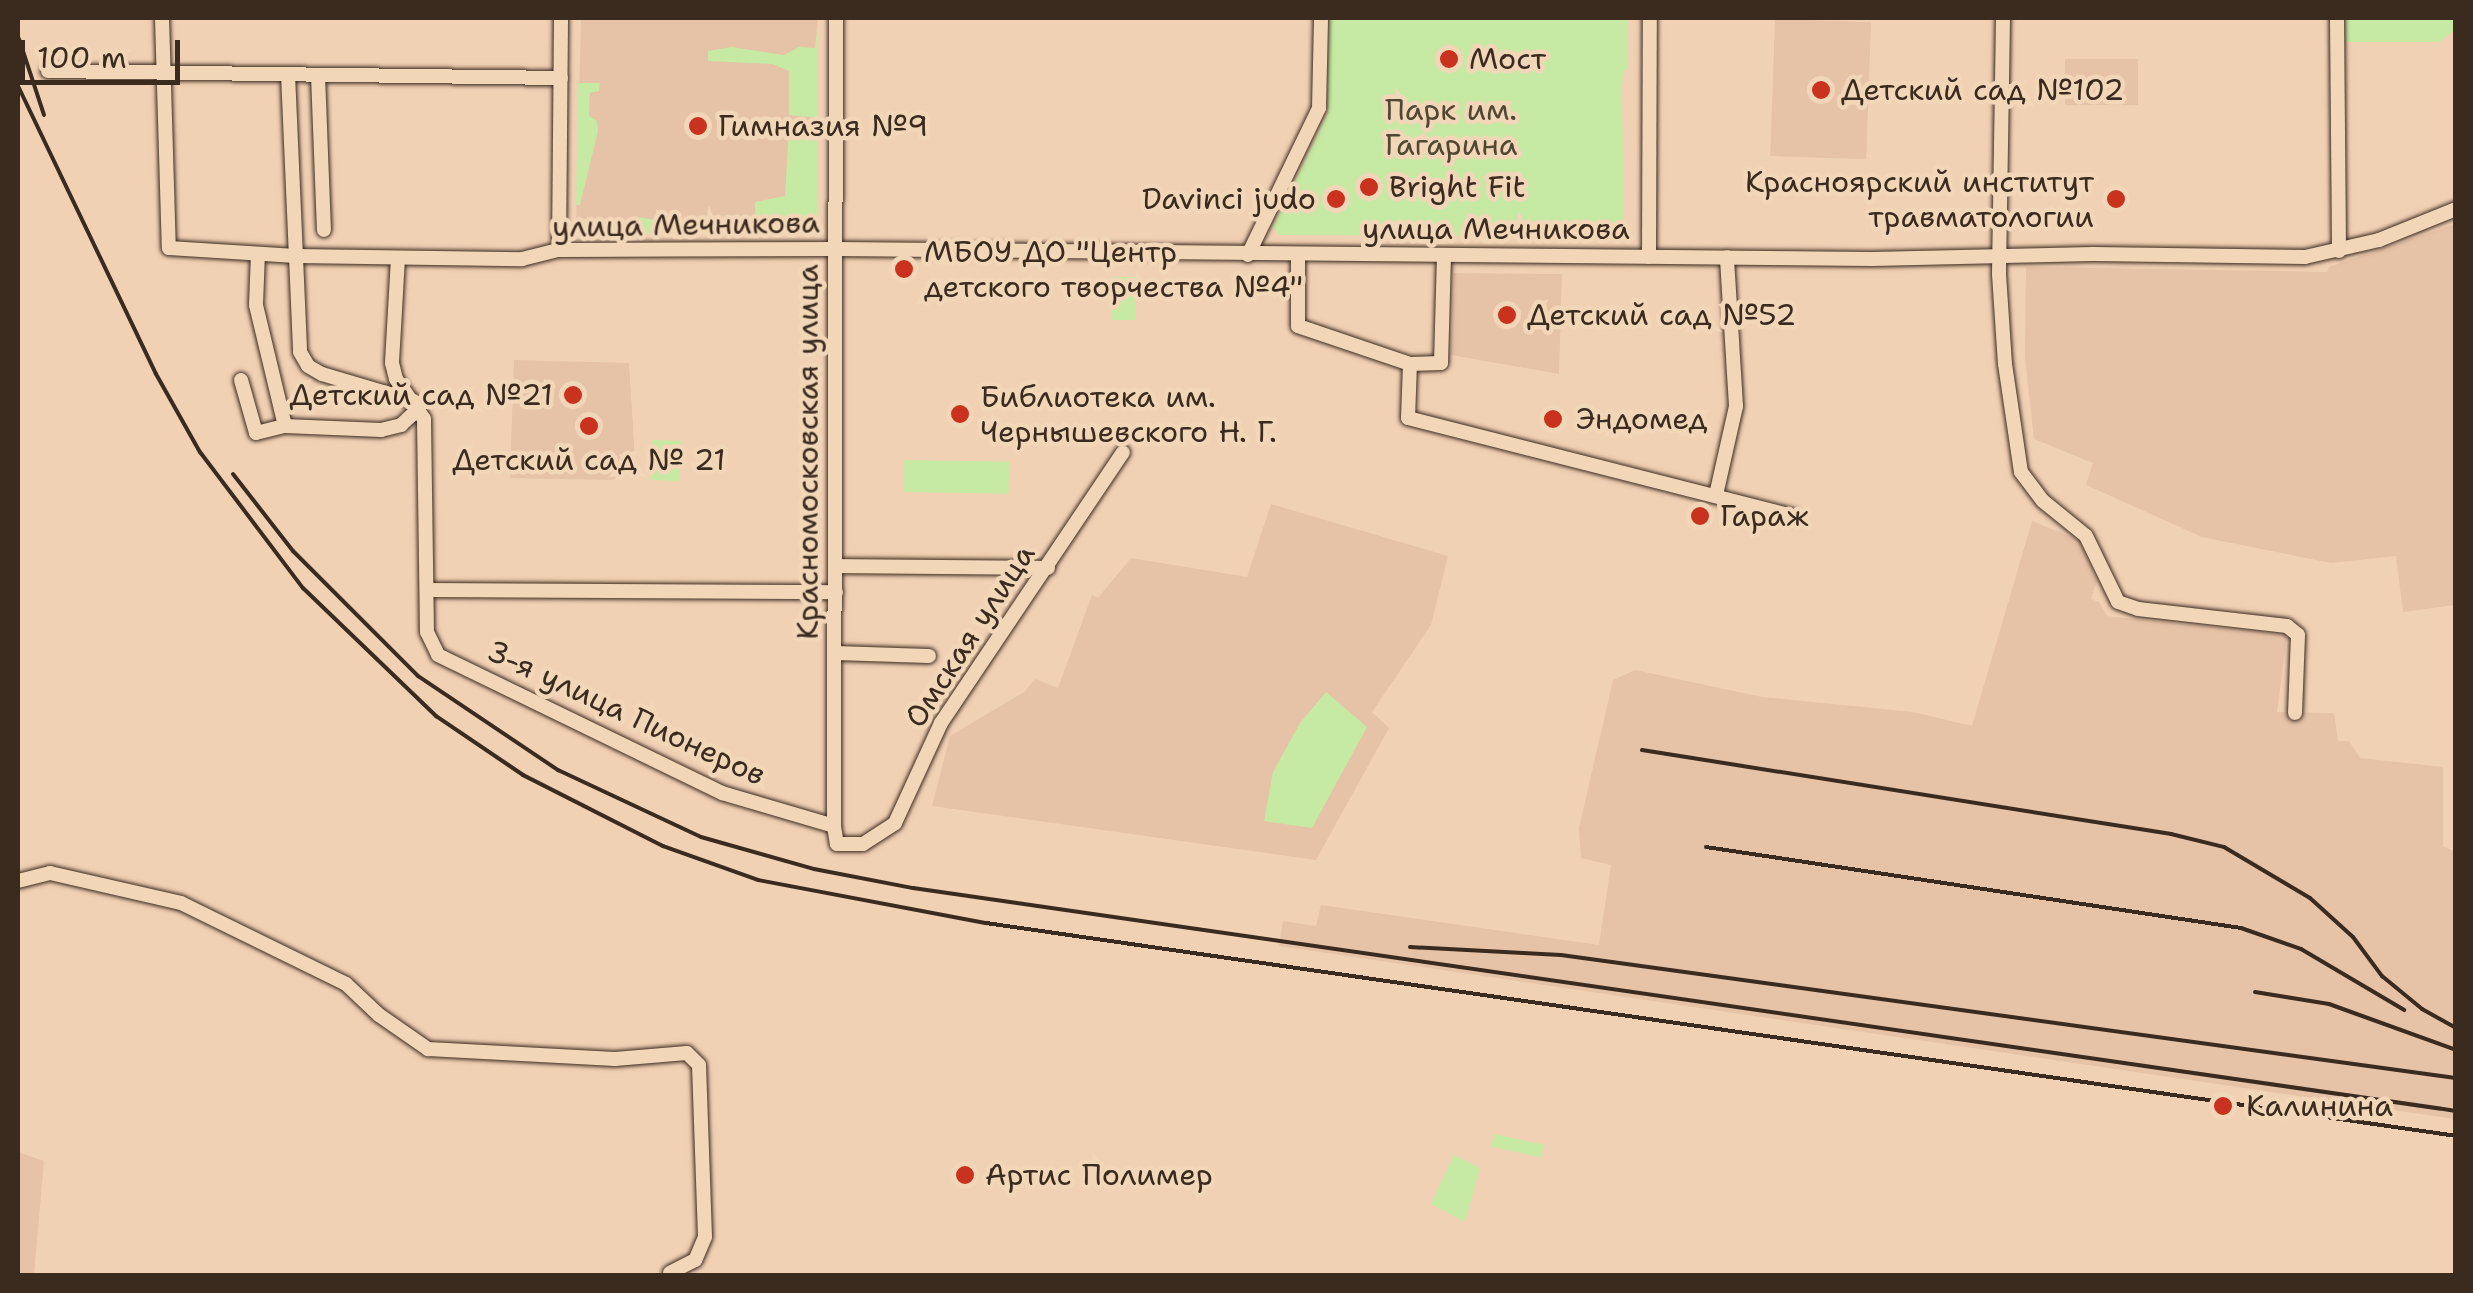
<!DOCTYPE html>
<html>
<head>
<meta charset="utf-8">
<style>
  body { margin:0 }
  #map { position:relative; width:2473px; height:1293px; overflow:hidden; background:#f1d1b4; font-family:"Shantell Sans",sans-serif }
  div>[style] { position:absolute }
  .built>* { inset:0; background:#e6c2a7; transform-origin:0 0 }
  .green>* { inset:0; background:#c6e9a3; transform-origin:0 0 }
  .roads { filter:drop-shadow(0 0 2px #3b2a1e) drop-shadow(0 0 2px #3b2a1e) }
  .minor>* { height:14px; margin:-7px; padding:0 7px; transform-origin:7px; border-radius:7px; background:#f1d6b8 }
  .rail>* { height:4px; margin:-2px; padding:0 2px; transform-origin:2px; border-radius:2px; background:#3b2a1e }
  .dots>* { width:28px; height:28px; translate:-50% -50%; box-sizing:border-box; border:5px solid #f1d6b8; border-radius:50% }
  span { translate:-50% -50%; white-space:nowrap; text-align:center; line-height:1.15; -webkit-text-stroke:9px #f1d6b8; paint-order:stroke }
  .poi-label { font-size:30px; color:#3b2a1e }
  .left { translate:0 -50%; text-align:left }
  .right { translate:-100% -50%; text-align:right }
  .park-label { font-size:30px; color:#504732 }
  .street-label { font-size:30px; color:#3b2a1e }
  .frame { position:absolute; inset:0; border:20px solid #3b2a1e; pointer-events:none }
  .scale { position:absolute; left:20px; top:40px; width:160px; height:45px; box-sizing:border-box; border:5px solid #3b2a1e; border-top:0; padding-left:12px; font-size:30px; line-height:35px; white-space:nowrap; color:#3b2a1e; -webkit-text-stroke:8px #f1d6b8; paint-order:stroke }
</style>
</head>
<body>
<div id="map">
  <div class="built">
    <i style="clip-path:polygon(581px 18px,818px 18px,818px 215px,806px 232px,582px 233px,576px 226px)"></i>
    <i style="left:1775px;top:19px;width:96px;height:137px;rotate:2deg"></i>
    <i style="left:2065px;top:59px;width:73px;height:46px"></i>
    <i style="clip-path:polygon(2455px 224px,2455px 605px,2403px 612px,2396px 556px,2331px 563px,2202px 537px,2086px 485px,2093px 463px,2034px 439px,2025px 357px,2026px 267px,2327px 272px,2329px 267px)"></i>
    <i style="clip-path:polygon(1454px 273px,1562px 274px,1559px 374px,1451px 355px)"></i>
    <i style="clip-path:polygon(514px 360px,629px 363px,635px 459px,613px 480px,510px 478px)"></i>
    <i style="clip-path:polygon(1271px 504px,1448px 556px,1431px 625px,1372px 712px,1389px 728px,1316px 860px,932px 806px,950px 736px,1024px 692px,1035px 679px,1058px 688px,1092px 595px,1098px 598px,1131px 558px,1247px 577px)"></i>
    <i style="clip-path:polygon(2032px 521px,2079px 540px,2097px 581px,2091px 599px,2099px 602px,2107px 616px,2287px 635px,2277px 712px,2334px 713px,2338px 741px,2349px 741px,2360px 758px,2443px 767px,2443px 846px,2456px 852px,2455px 1119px,1279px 946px,1283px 921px,1316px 926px,1321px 905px,1599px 945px,1611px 865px,1581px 858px,1579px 828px,1613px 680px,1635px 670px,1762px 697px,1913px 712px,1972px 726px)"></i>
    <i style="clip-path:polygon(18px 1152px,44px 1161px,34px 1275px,18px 1275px)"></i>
  </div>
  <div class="green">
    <i style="clip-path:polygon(818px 18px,818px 118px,789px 115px,789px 71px,772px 64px,708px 61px,708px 51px,731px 47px,784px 55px,799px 47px,815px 48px)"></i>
    <i style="clip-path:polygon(1329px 18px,1628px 18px,1628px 69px,1623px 72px,1622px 90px,1624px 227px,1598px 237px,1279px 235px,1273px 227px,1327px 115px)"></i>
    <i style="clip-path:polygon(2345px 18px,2455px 18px,2455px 30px,2439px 42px,2345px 42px)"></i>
    <i style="clip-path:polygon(578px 83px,600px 83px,599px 91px,590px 93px,589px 116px,597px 121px,598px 131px,580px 205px,576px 205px)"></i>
    <i style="clip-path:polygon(789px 129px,818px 130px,818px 215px,806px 232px,763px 232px,755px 216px,755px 202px,785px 196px)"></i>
    <i style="clip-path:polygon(638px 217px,662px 221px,662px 233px,631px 233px)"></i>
    <i style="left:1112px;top:277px;width:24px;height:43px"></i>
    <i style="left:652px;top:440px;width:29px;height:40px;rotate:2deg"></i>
    <i style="left:904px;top:460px;width:105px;height:32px;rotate:1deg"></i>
    <i style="clip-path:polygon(1326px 692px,1367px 727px,1312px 828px,1264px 821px,1273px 772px,1300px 723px)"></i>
    <i style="left:1494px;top:1134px;width:51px;height:13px;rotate:12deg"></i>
    <i style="clip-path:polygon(1454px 1155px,1480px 1168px,1465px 1222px,1431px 1204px)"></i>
  </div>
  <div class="roads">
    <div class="minor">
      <i style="left:162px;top:18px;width:230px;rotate:88.3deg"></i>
      <i style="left:169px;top:248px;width:127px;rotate:3.6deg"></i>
      <i style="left:296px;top:256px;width:226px;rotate:0.8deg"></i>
      <i style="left:522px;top:259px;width:38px;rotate:-14deg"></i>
      <i style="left:559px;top:250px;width:277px;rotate:-0.2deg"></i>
      <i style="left:836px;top:249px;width:1036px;rotate:0.55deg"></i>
      <i style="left:1872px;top:259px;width:221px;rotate:-1.3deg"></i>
      <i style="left:2093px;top:254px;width:212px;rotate:0.8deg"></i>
      <i style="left:2305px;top:257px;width:76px;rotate:-12.9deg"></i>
      <i style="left:2379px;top:240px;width:83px;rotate:-21.9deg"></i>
      <i style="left:2003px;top:18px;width:256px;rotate:90.9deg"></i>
      <i style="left:1999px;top:274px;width:90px;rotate:86.2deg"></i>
      <i style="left:2005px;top:364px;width:109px;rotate:81.6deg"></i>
      <i style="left:2021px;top:472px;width:36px;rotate:53deg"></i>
      <i style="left:2043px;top:501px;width:55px;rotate:39.1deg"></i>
      <i style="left:2086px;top:536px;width:73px;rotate:64.1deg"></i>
      <i style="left:2118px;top:602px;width:21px;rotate:19deg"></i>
      <i style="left:2138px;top:609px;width:150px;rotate:6.5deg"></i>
      <i style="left:2287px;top:626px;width:14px;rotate:39deg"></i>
      <i style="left:2298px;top:635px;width:78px;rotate:92.2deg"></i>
      <i style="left:2337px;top:18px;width:233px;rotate:89.5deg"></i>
      <i style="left:48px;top:71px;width:513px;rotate:0.78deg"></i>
      <i style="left:288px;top:74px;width:278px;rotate:87.5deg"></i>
      <i style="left:300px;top:352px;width:16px;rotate:60deg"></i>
      <i style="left:308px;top:366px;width:16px;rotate:30deg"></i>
      <i style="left:322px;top:374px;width:96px;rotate:16.4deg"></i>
      <i style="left:318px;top:75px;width:155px;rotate:87.8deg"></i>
      <i style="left:559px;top:250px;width:232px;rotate:-89.5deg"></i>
      <i style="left:1248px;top:255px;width:163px;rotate:-64.2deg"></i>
      <i style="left:1319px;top:108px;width:90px;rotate:-88.7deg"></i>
      <i style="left:1298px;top:256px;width:70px;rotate:90deg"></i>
      <i style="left:1298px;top:326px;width:118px;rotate:18.7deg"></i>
      <i style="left:1410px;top:364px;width:54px;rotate:92.1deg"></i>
      <i style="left:1408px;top:418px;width:399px;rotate:14.3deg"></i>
      <i style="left:1649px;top:257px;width:239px;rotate:-89.8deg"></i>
      <i style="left:398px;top:258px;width:105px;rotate:93.3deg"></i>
      <i style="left:392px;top:363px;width:16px;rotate:76deg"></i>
      <i style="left:396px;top:379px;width:49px;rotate:55deg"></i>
      <i style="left:424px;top:419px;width:213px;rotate:89.2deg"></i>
      <i style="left:427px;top:632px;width:25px;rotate:64deg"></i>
      <i style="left:438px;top:655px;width:316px;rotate:25.9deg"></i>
      <i style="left:722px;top:793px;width:117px;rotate:16.4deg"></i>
      <i style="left:834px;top:826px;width:18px;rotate:81deg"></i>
      <i style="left:837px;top:844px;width:26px"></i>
      <i style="left:863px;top:844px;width:38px;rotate:-33deg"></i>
      <i style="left:895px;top:823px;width:110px;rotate:-65.3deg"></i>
      <i style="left:941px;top:723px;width:326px;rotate:-56.1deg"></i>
      <i style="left:1410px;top:364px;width:31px;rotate:-2deg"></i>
      <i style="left:1441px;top:363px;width:108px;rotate:-88.4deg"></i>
      <i style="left:241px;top:380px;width:55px;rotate:74.2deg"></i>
      <i style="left:256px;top:433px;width:30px;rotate:-14deg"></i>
      <i style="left:285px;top:426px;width:124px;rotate:-103.5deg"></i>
      <i style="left:256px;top:305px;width:51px;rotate:-87.8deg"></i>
      <i style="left:285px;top:426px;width:96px;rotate:2.4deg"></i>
      <i style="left:381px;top:430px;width:21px;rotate:-14deg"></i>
      <i style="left:401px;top:425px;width:25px;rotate:-43deg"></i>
      <i style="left:1716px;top:495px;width:91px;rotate:-77.3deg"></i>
      <i style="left:1736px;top:406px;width:149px;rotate:-93.5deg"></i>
      <i style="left:835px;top:566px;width:213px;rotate:0.5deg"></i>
      <i style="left:429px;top:590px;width:407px;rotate:0.3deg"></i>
      <i style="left:835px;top:653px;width:94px;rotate:1.8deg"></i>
      <i style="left:834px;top:826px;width:808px;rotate:-89.86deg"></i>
      <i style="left:18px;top:881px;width:33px;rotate:-14deg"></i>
      <i style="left:50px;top:873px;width:134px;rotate:12.9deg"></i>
      <i style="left:181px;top:903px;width:184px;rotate:26.1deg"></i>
      <i style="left:346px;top:984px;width:45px;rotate:43.2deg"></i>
      <i style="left:379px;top:1015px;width:60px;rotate:34.8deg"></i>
      <i style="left:428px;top:1049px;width:187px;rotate:3.1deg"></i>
      <i style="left:615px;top:1059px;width:72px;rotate:-4.8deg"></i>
      <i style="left:687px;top:1053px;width:17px;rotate:45deg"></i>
      <i style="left:699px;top:1065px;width:172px;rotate:88deg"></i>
      <i style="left:705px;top:1237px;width:25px;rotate:113deg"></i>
      <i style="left:695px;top:1260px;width:28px;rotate:153deg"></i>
    </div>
  </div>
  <div class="rail">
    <i style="left:19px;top:39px;width:80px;rotate:71.8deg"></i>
    <i style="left:18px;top:86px;width:319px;rotate:64.4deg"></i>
    <i style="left:156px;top:374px;width:90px;rotate:60.6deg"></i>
    <i style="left:200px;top:452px;width:171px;rotate:52.9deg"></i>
    <i style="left:303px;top:588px;width:185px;rotate:43.9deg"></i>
    <i style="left:436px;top:716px;width:105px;rotate:34.1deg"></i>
    <i style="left:523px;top:775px;width:157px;rotate:26.9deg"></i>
    <i style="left:663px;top:846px;width:101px;rotate:19.7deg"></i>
    <i style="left:758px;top:880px;width:232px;rotate:10.7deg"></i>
    <i style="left:986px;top:923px;width:1485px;rotate:8.24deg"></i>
    <i style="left:233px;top:474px;width:98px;rotate:52.1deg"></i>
    <i style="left:293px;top:551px;width:177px;rotate:45deg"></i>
    <i style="left:418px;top:676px;width:169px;rotate:33.9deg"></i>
    <i style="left:558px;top:770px;width:158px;rotate:25.1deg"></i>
    <i style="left:701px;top:837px;width:117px;rotate:15.8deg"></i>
    <i style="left:814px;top:869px;width:101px;rotate:10.9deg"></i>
    <i style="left:913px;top:888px;width:1559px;rotate:8.22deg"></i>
    <i style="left:1642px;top:750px;width:536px;rotate:9.02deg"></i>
    <i style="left:2171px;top:834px;width:55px;rotate:13.8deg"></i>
    <i style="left:2224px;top:847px;width:100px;rotate:30.7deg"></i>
    <i style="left:2310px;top:898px;width:58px;rotate:42.2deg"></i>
    <i style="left:2353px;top:937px;width:49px;rotate:53.4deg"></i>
    <i style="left:2382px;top:976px;width:52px;rotate:39.5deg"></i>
    <i style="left:2422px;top:1009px;width:39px;rotate:29deg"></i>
    <i style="left:1706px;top:847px;width:541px;rotate:8.61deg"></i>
    <i style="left:2241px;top:928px;width:64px;rotate:19.3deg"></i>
    <i style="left:2301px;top:949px;width:120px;rotate:30.6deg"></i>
    <i style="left:1410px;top:947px;width:151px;rotate:3deg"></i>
    <i style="left:1561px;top:955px;width:903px;rotate:7.83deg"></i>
    <i style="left:2255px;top:992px;width:75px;rotate:9.2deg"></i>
    <i style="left:2329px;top:1004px;width:135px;rotate:19.9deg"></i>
  </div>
  <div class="dots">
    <i style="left:1449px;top:59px;background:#c8321e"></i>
    <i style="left:1821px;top:90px;background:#c8321e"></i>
    <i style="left:698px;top:126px;background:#c8321e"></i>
    <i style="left:1369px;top:187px;background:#c8321e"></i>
    <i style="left:1336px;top:199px;background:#c8321e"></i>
    <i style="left:2116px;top:199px;background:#c8321e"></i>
    <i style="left:904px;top:269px;background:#c8321e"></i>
    <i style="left:1507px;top:315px;background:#c8321e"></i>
    <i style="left:573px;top:395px;background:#c8321e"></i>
    <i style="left:960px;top:414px;background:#c8321e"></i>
    <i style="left:1553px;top:419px;background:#c8321e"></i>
    <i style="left:589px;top:426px;background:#c8321e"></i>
    <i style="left:1700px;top:516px;background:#c8321e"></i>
    <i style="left:2223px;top:1106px;background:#c8321e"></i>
    <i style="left:965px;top:1175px;background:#c8321e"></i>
  </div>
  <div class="poi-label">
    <span class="left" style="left:1469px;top:59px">Мост</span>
    <span class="left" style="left:1841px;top:90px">Детский сад №102</span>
    <span class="left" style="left:718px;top:126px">Гимназия №9</span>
    <span class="right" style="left:2094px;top:199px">Красноярский институт<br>травматологии</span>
    <span class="left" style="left:1389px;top:187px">Bright Fit</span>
    <span class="right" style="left:1316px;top:199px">Davinci judo</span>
    <span class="left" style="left:924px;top:269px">МБОУ ДО "Центр<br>детского творчества №4"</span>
    <span class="left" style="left:1527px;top:315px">Детский сад №52</span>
    <span class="right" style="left:553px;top:395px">Детский сад №21</span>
    <span class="left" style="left:980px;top:414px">Библиотека им.<br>Чернышевского Н. Г.</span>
    <span class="left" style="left:1576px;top:419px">Эндомед</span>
    <span style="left:589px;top:460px">Детский сад № 21</span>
    <span class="left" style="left:1720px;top:516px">Гараж</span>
    <span class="left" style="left:2246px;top:1106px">Калинина</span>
    <span class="left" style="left:985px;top:1175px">Артис Полимер</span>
  </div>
  <div class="park-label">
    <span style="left:1451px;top:127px">Парк им.<br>Гагарина</span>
  </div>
  <div class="street-label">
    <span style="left:686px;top:225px;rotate:-1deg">улица Мечникова</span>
    <span style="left:1496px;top:229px">улица Мечникова</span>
    <span style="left:808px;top:452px;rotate:-90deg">Красномосковская улица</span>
    <span style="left:970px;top:636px;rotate:-57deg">Омская улица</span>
    <span style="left:626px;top:713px;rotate:25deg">3-я улица Пионеров</span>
  </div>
  <div class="frame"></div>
  <div class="scale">100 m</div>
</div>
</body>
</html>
